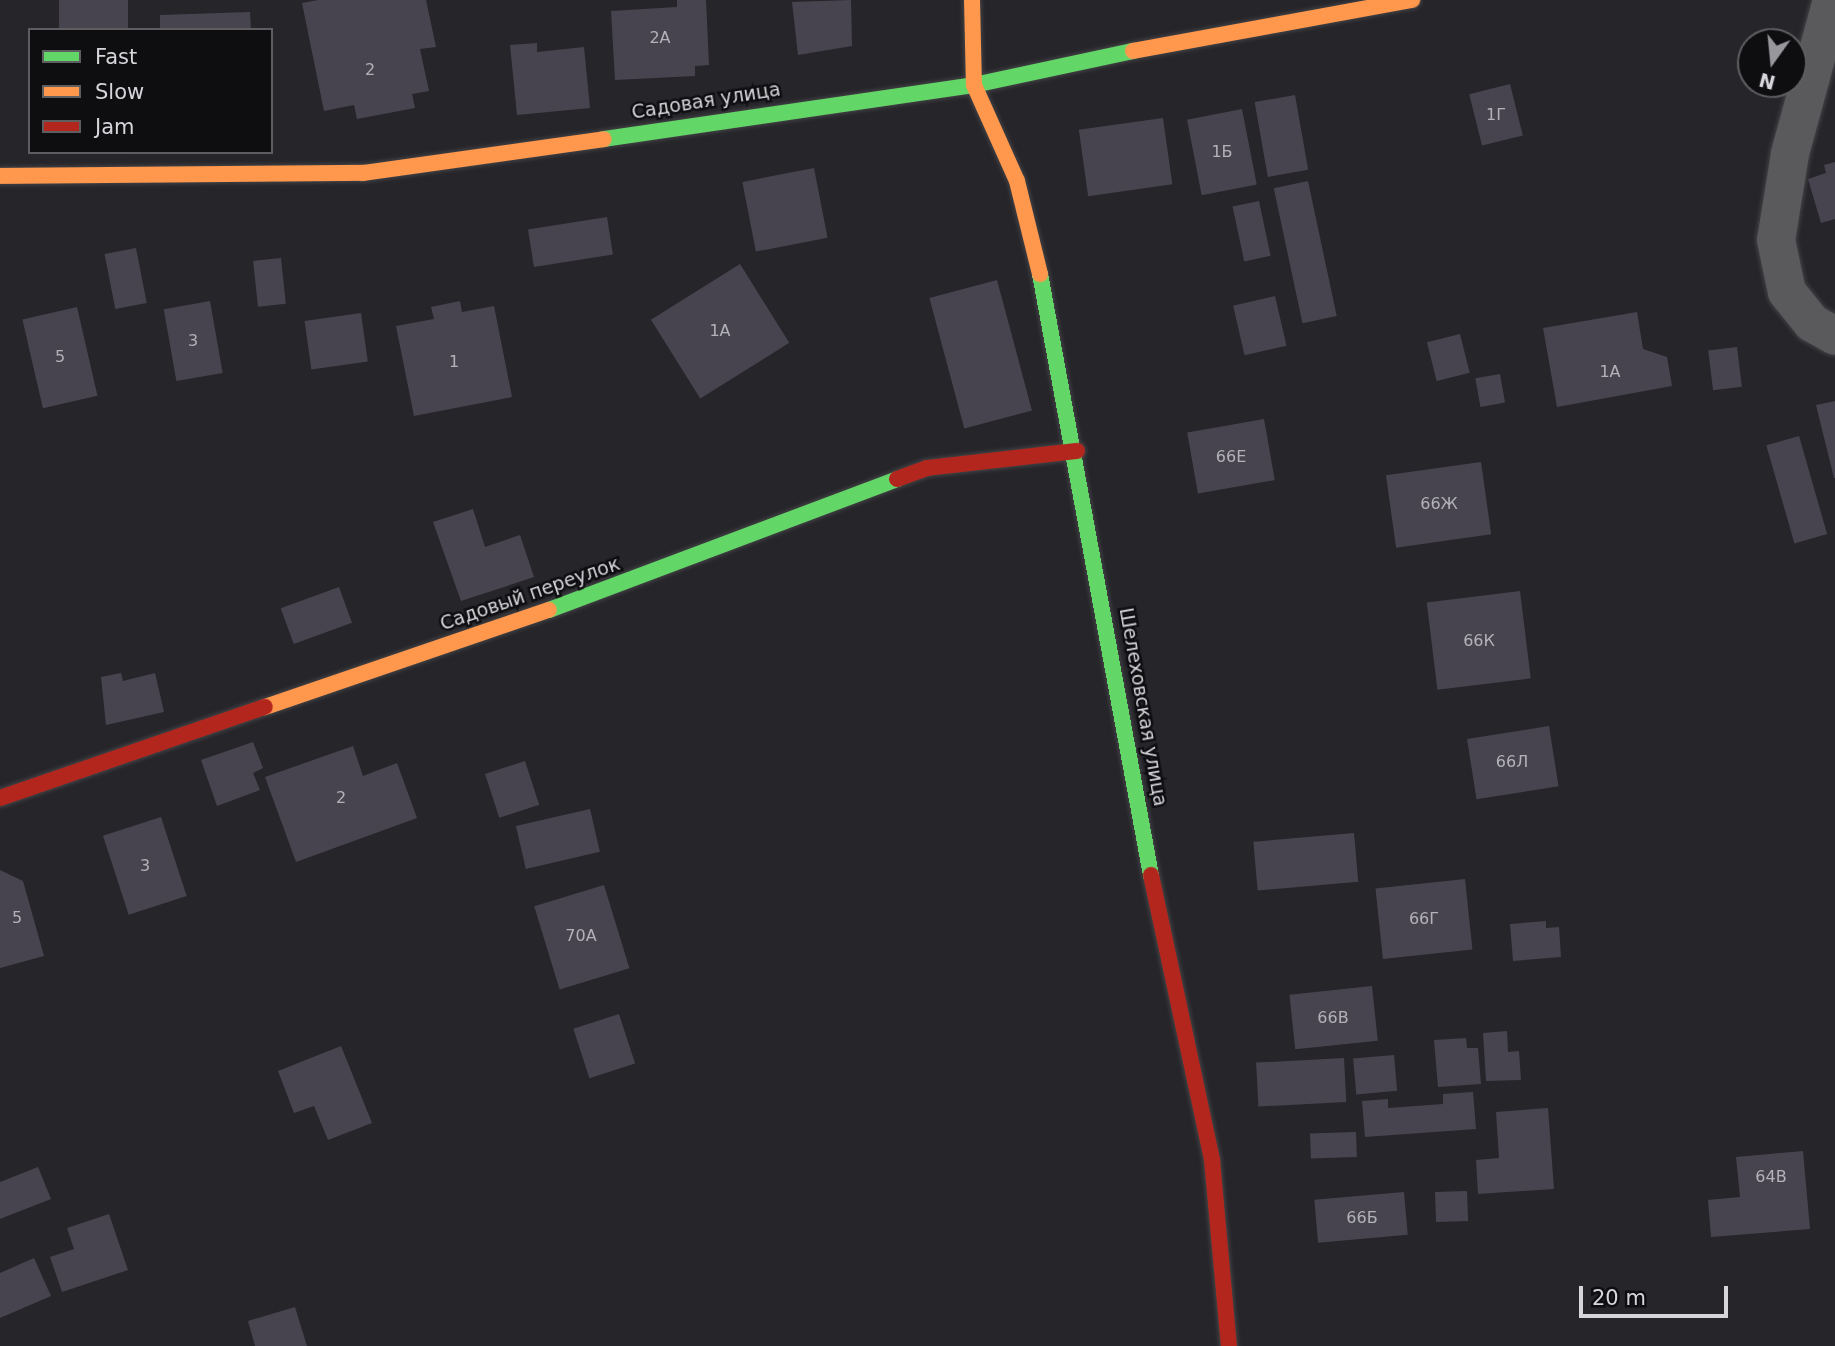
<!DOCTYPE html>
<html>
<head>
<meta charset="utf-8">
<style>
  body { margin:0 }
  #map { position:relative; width:1835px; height:1346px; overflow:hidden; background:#26252a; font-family:"DejaVu Sans",sans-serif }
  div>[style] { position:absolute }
  .building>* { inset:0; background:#474450; transform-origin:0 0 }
  .roads { filter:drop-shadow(0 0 2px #434346) drop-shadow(0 0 2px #434346) }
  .street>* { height:38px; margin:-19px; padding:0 19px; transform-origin:19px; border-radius:19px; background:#5a5a5c }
  .fast>* { height:16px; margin:-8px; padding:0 8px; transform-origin:8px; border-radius:8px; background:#63d668 }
  .slow>* { height:16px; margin:-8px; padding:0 8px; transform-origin:8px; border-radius:8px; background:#ff974d }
  .jam>* { height:16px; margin:-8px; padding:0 8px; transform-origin:8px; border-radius:8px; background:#b3261e }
  span { translate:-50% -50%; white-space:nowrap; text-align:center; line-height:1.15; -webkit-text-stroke:5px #0e0e11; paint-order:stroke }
  .number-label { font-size:16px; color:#b2b2b8 }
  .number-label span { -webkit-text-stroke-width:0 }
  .street-label { font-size:19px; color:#d6d6da }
  .legend { position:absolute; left:28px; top:28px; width:245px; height:126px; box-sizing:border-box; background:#0e0e11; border:2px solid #5e5e61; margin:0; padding:9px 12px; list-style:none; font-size:21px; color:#d6d6da }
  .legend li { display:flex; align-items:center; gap:14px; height:35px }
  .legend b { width:35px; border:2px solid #5e5e61 }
  .north { position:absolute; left:1737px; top:28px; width:70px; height:70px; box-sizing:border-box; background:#0e0e11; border:2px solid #5e5e61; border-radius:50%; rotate:195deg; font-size:19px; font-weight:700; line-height:28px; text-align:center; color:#d6d6da }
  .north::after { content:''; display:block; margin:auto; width:24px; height:32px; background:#98989c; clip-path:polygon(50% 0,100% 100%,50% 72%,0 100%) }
  .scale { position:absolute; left:1579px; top:1286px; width:149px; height:32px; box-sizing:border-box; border:4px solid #d6d6da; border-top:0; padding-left:9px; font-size:21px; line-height:24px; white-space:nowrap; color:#d6d6da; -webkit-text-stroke:5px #0e0e11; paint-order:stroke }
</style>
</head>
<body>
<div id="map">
  <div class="building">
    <i style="left:59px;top:0;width:69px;height:30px"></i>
    <i style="clip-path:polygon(318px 0,426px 0,436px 47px,420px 49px,429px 91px,412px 94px,415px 108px,357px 119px,354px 105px,324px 111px,302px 3px)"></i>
    <i style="clip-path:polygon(677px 0,706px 0,709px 65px,695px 66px,695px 76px,615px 80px,611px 11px,677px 7px)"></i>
    <i style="clip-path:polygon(851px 0,852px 46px,798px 55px,792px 2px)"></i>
    <i style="clip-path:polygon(250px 12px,251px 30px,160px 30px,160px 15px)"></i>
    <i style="clip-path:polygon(537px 43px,537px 52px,584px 47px,590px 108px,517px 115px,510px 45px)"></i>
    <i style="left:1510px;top:84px;width:53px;height:42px;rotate:76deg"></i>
    <i style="left:1295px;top:95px;width:76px;height:41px;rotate:80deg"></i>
    <i style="left:1242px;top:109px;width:77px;height:56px;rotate:79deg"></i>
    <i style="left:1163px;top:118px;width:67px;height:85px;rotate:82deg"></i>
    <i style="clip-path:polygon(1835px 162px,1835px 219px,1821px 223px,1808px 179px,1826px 173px,1824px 165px)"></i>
    <i style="left:814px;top:168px;width:71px;height:73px;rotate:79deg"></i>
    <i style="left:1308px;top:181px;width:138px;height:35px;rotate:78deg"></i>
    <i style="left:1259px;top:201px;width:56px;height:27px;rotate:78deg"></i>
    <i style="left:607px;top:217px;width:38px;height:80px;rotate:81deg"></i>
    <i style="left:136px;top:248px;width:56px;height:32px;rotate:79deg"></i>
    <i style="left:281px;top:258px;width:46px;height:28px;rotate:84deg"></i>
    <i style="left:740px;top:264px;width:93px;height:105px;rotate:58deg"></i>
    <i style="left:997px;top:280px;width:135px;height:70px;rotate:75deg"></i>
    <i style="left:1275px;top:296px;width:51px;height:43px;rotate:77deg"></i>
    <i style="left:210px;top:301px;width:73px;height:47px;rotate:80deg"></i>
    <i style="clip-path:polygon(460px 301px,462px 312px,494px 306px,512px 397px,414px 416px,396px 326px,434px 319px,431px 307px)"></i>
    <i style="left:77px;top:307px;width:91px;height:56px;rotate:77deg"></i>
    <i style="clip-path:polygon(1637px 312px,1643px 349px,1667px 357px,1672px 386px,1557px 407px,1543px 328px)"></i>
    <i style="left:361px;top:313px;width:49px;height:57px;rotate:82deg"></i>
    <i style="left:1460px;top:334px;width:40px;height:34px;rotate:76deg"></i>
    <i style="left:1737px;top:347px;width:40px;height:29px;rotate:83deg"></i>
    <i style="left:1500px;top:374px;width:29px;height:25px;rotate:80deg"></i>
    <i style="clip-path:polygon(1835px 401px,1835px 478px,1834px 478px,1816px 405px)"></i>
    <i style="left:1264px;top:419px;width:62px;height:78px;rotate:80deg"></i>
    <i style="left:1799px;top:436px;width:102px;height:34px;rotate:74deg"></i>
    <i style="left:1481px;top:462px;width:73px;height:96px;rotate:82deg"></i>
    <i style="clip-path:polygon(473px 509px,485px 547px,520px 535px,534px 577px,461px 601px,433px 522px)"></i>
    <i style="left:339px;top:587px;width:38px;height:62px;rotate:70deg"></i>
    <i style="left:1520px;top:591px;width:88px;height:94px;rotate:83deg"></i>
    <i style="clip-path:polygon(121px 673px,123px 681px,155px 673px,164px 712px,106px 725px,101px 677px)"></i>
    <i style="left:1549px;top:726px;width:61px;height:83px;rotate:81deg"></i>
    <i style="clip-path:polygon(253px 742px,263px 768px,253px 773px,260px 790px,217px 806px,201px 760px)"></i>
    <i style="clip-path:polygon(353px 746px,363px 776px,397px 763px,417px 818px,296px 862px,265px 777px)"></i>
    <i style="left:525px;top:761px;width:46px;height:42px;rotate:72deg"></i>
    <i style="left:590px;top:809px;width:44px;height:76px;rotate:77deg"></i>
    <i style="left:161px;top:817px;width:83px;height:61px;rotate:72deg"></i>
    <i style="left:1354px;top:833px;width:49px;height:101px;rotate:85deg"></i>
    <i style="clip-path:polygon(0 870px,23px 881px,44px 956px,0 968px)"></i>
    <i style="left:1465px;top:879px;width:71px;height:90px;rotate:84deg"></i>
    <i style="left:604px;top:885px;width:87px;height:73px;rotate:73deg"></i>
    <i style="clip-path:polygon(1546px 921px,1546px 928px,1559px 927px,1561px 957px,1513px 961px,1510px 924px)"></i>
    <i style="left:1372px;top:986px;width:55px;height:83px;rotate:84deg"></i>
    <i style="left:619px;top:1014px;width:52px;height:48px;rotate:72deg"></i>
    <i style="clip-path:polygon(1507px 1031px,1508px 1052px,1519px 1051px,1521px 1080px,1486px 1081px,1483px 1033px)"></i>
    <i style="clip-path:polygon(1466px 1038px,1467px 1048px,1478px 1048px,1481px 1084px,1438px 1087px,1434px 1040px)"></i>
    <i style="clip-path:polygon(341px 1046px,372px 1123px,328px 1140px,314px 1106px,294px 1113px,278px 1071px)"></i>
    <i style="left:1394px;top:1055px;width:36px;height:41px;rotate:85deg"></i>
    <i style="left:1344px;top:1058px;width:44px;height:88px;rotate:87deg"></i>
    <i style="clip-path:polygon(1473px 1092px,1476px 1129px,1365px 1137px,1362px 1101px,1388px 1099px,1388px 1108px,1443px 1104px,1443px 1094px)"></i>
    <i style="clip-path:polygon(1548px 1108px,1554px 1189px,1478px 1194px,1476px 1160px,1499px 1158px,1496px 1112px)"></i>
    <i style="left:1356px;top:1132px;width:25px;height:46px;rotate:88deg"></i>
    <i style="clip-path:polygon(1803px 1151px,1810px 1229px,1711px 1237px,1708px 1200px,1740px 1197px,1736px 1157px)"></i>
    <i style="clip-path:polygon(38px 1167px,51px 1199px,0 1219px,0 1182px)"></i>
    <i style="left:1467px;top:1191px;width:30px;height:32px;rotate:88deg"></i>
    <i style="left:1404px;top:1192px;width:43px;height:90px;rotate:85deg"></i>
    <i style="clip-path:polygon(109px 1214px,128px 1270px,62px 1292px,50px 1257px,74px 1249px,67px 1228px)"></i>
    <i style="clip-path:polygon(34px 1258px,51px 1296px,0 1318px,0 1273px)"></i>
    <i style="clip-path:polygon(295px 1307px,307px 1346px,255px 1346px,248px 1321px)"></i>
  </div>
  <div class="roads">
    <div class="street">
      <i style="left:1832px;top:0;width:160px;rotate:105.3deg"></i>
      <i style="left:1790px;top:154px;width:87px;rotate:99.2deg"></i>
      <i style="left:1776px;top:240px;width:53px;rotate:78.1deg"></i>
      <i style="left:1787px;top:292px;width:40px;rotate:51deg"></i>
      <i style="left:1812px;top:323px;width:26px;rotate:29deg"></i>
    </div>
    <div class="fast">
      <i style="left:604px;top:139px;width:374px;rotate:-8.3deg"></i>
      <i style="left:974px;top:85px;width:163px;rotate:-12.1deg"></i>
      <i style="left:1040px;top:274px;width:611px;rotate:79.54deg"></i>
      <i style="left:549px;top:610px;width:372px;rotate:-20.6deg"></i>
    </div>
    <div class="slow">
      <i style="left:972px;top:0;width:85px;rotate:88.7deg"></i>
      <i style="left:974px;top:85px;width:105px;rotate:65.9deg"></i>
      <i style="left:1017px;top:181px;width:96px;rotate:76.1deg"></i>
      <i style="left:1133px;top:51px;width:284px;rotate:-10.4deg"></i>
      <i style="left:0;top:176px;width:363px;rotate:-0.5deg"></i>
      <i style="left:363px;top:173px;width:243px;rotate:-8deg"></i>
      <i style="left:265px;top:707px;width:300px;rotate:-18.9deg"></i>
    </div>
    <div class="jam">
      <i style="left:897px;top:479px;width:32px;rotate:-20deg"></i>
      <i style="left:927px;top:468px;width:151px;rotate:-6.5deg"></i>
      <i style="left:0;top:798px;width:280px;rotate:-19deg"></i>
      <i style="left:1151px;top:875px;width:291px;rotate:77.9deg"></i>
      <i style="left:1212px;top:1160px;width:187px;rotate:84.8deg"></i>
    </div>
  </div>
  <div class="number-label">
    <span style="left:660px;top:38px">2А</span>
    <span style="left:370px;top:70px">2</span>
    <span style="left:1496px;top:115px">1Г</span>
    <span style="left:1222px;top:152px">1Б</span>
    <span style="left:720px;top:331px">1А</span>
    <span style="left:193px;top:341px">3</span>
    <span style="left:60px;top:357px">5</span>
    <span style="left:454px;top:362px">1</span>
    <span style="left:1610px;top:372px">1А</span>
    <span style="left:1231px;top:457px">66Е</span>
    <span style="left:1439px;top:504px">66Ж</span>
    <span style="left:1479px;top:641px">66К</span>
    <span style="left:1512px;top:762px">66Л</span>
    <span style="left:341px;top:798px">2</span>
    <span style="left:145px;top:866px">3</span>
    <span style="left:17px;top:918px">5</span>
    <span style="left:1424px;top:919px">66Г</span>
    <span style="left:581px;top:936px">70А</span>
    <span style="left:1333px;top:1018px">66В</span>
    <span style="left:1771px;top:1177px">64В</span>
    <span style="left:1362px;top:1218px">66Б</span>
  </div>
  <div class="street-label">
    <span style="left:706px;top:101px;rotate:-9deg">Садовая улица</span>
    <span style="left:530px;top:594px;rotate:-19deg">Садовый переулок</span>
    <span style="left:1143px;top:707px;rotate:80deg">Шелеховская улица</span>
  </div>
  <ul class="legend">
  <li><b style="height:9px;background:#63d668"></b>Fast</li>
  <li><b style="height:9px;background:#ff974d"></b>Slow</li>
  <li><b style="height:9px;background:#b3261e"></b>Jam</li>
  </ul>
  <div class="north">N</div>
  <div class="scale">20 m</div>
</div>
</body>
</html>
